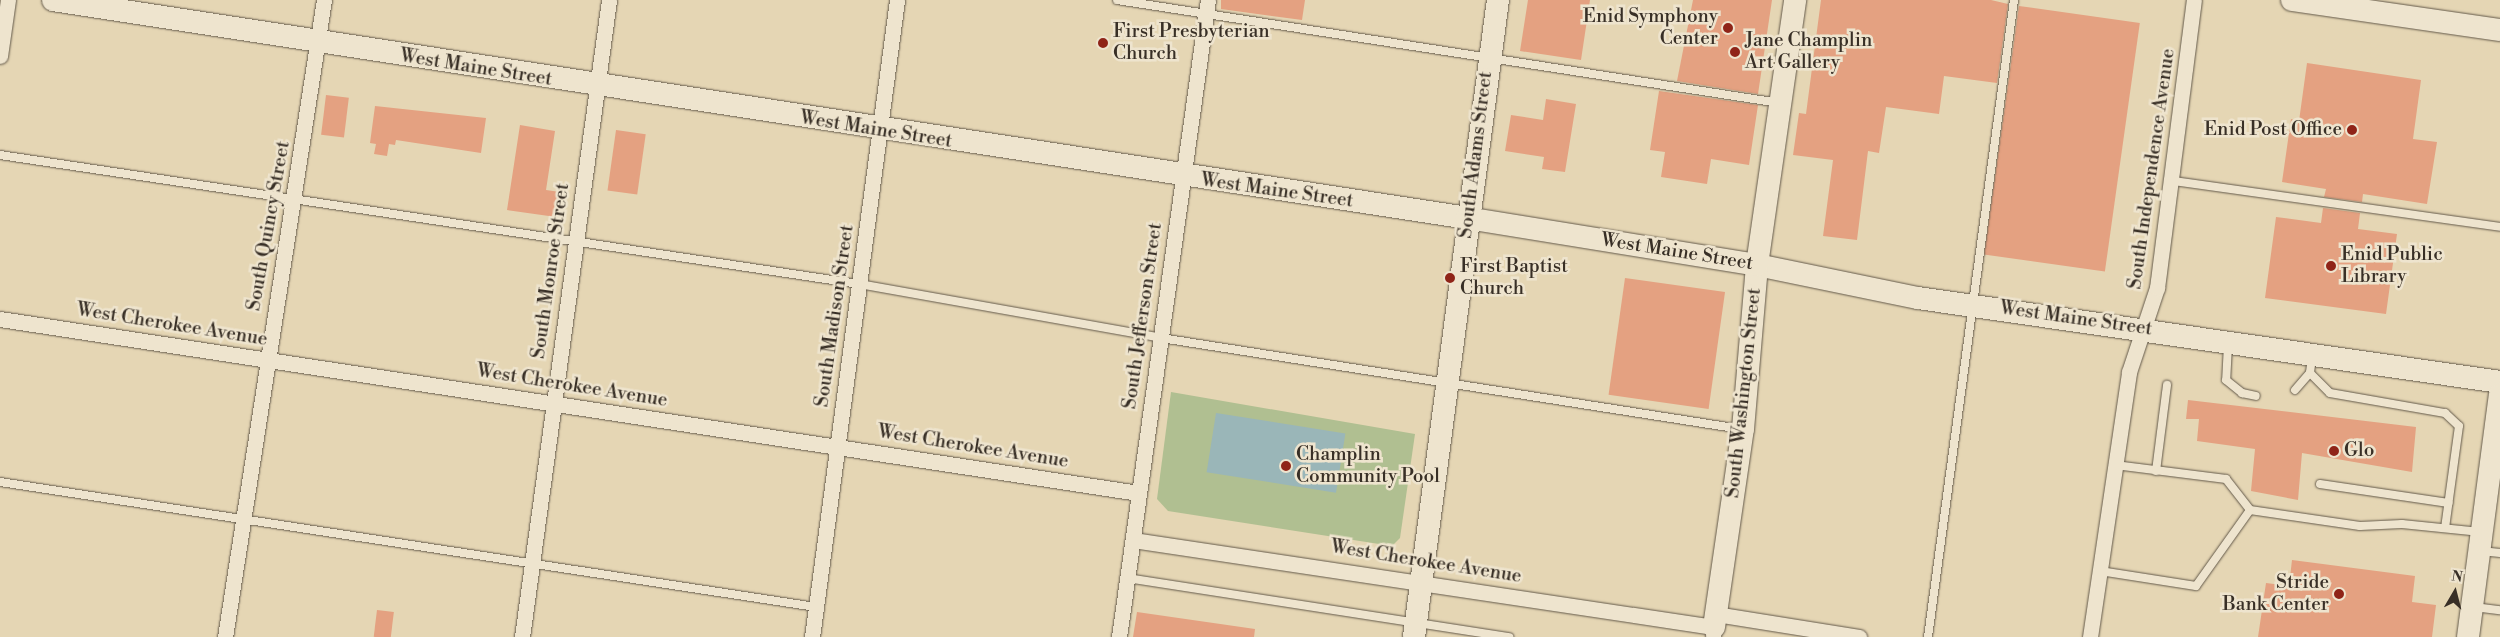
<!DOCTYPE html>
<html>
<head>
<meta charset="utf-8">
<style>
  body { margin:0 }
  #map { position:relative; width:2500px; height:637px; overflow:hidden; background:#e5d6b4; font-family:"Libre Bodoni",serif }
  div>[style] { position:absolute }
  .green>* { inset:0; background:#b0bf91 }
  .water>* { inset:0; background:#9ab6b8; transform-origin:0 0 }
  .building>* { inset:0; background:#e4a181; transform-origin:0 0 }
  .roads { filter:drop-shadow(0 0 1px #63594a) drop-shadow(0 0 1px #63594a) }
  .lane>* { height:8px; margin:-4px; padding:0 4px; transform-origin:4px; border-radius:4px; background:#eee4ce }
  .street>* { height:15px; margin:-7.5px; padding:0 7.5px; transform-origin:7.5px; border-radius:7.5px; background:#eee4ce }
  .secondary>* { height:22px; margin:-11px; padding:0 11px; transform-origin:11px; border-radius:11px; background:#eee4ce }
  .dots>* { width:14px; height:14px; translate:-50% -50%; box-sizing:border-box; border:2px solid #eee4ce; border-radius:50% }
  span { translate:-50% -50%; white-space:nowrap; text-align:center; line-height:1.15; -webkit-text-stroke:5px #eee4ce; paint-order:stroke }
  .poi-label { font-size:19px; color:#382f26 }
  .right { translate:-100% -50%; text-align:right }
  .left { translate:0 -50%; text-align:left }
  .street-label { font-size:19px; color:#382f26 }
  .north { position:absolute; left:2430px; top:567px; width:50px; height:50px; -webkit-text-stroke:4px #eee4ce; paint-order:stroke; rotate:8deg; font-size:14px; font-weight:700; line-height:20px; text-align:center; color:#382f26 }
  .north::after { content:''; display:block; margin:auto; width:18px; height:22px; background:#382f26; clip-path:polygon(50% 0,100% 100%,50% 72%,0 100%) }
</style>
</head>
<body>
<div id="map">
  <div class="green">
    <i style="clip-path:polygon(1171px 392px,1415px 434px,1400px 538px,1392px 546px,1168px 511px,1157px 499px)"></i>
  </div>
  <div class="water">
    <i style="left:1216px;top:413px;width:131px;height:60px;rotate:9deg"></i>
  </div>
  <div class="building">
    <i style="clip-path:polygon(1221px 0,1305px 0,1302px 20px,1221px 9px)"></i>
    <i style="clip-path:polygon(1528px 0,1590px 0,1581px 60px,1520px 51px)"></i>
    <i style="clip-path:polygon(1693px 0,1772px 0,1758px 94px,1677px 81px)"></i>
    <i style="clip-path:polygon(1821px 0,1991px 0,2008px 4px,1997px 83px,1944px 76px,1939px 114px,1886px 107px,1879px 153px,1868px 151px,1857px 240px,1823px 236px,1833px 160px,1793px 155px,1799px 113px,1806px 114px)"></i>
    <i style="left:2019px;top:6px;width:122px;height:251px;rotate:8deg"></i>
    <i style="clip-path:polygon(2307px 63px,2421px 80px,2413px 139px,2437px 142px,2427px 204px,2363px 194px,2362px 202px,2324px 197px,2326px 189px,2282px 182px,2291px 119px,2299px 121px)"></i>
    <i style="clip-path:polygon(1659px 91px,1758px 105px,1749px 165px,1711px 159px,1707px 184px,1661px 177px,1665px 152px,1650px 150px)"></i>
    <i style="left:326px;top:95px;width:23px;height:40px;rotate:7deg"></i>
    <i style="clip-path:polygon(1546px 99px,1576px 104px,1565px 172px,1542px 169px,1544px 157px,1505px 151px,1511px 115px,1543px 120px)"></i>
    <i style="clip-path:polygon(375px 106px,486px 118px,481px 153px,396px 140px,395px 145px,389px 144px,387px 156px,374px 154px,376px 144px,370px 143px)"></i>
    <i style="clip-path:polygon(520px 125px,555px 131px,546px 190px,560px 192px,556px 217px,507px 210px)"></i>
    <i style="left:616px;top:130px;width:30px;height:61px;rotate:8deg"></i>
    <i style="clip-path:polygon(2323px 208px,2360px 213px,2358px 229px,2397px 234px,2386px 314px,2265px 298px,2276px 217px,2321px 223px)"></i>
    <i style="left:1625px;top:278px;width:101px;height:118px;rotate:8deg"></i>
    <i style="clip-path:polygon(2188px 400px,2416px 427px,2412px 472px,2302px 453px,2298px 500px,2251px 491px,2255px 449px,2197px 441px,2199px 419px,2186px 419px)"></i>
    <i style="clip-path:polygon(2292px 560px,2415px 576px,2412px 602px,2436px 605px,2432px 637px,2258px 637px,2266px 583px,2289px 586px)"></i>
    <i style="left:377px;top:610px;width:17px;height:27px;rotate:7deg"></i>
    <i style="clip-path:polygon(1137px 612px,1255px 629px,1254px 637px,1133px 637px)"></i>
  </div>
  <div class="roads">
    <div class="lane">
      <i style="left:1117px;top:0;width:670px;rotate:8.84deg"></i>
      <i style="left:0;top:155px;width:869px;rotate:8.54deg"></i>
      <i style="left:859px;top:284px;width:307px;rotate:10.1deg"></i>
      <i style="left:1161px;top:338px;width:587px;rotate:8.92deg"></i>
      <i style="left:2174px;top:181px;width:329px;rotate:8deg"></i>
      <i style="left:2228px;top:345px;width:35px;rotate:93deg"></i>
      <i style="left:2226px;top:380px;width:21px;rotate:39deg"></i>
      <i style="left:2242px;top:393px;width:14px;rotate:12deg"></i>
      <i style="left:2312px;top:358px;width:15px;rotate:98deg"></i>
      <i style="left:2310px;top:373px;width:28px;rotate:45deg"></i>
      <i style="left:2330px;top:393px;width:117px;rotate:9.9deg"></i>
      <i style="left:2445px;top:413px;width:19px;rotate:43deg"></i>
      <i style="left:2459px;top:426px;width:103px;rotate:97.8deg"></i>
      <i style="left:2295px;top:390px;width:23px;rotate:-49deg"></i>
      <i style="left:2115px;top:465px;width:112px;rotate:7.2deg"></i>
      <i style="left:2226px;top:479px;width:39px;rotate:52deg"></i>
      <i style="left:2250px;top:510px;width:111px;rotate:8.3deg"></i>
      <i style="left:2360px;top:526px;width:42px;rotate:-2.7deg"></i>
      <i style="left:2402px;top:524px;width:79px;rotate:5.8deg"></i>
      <i style="left:2156px;top:471px;width:87px;rotate:-82.7deg"></i>
      <i style="left:0;top:482px;width:826px;rotate:8.71deg"></i>
      <i style="left:2320px;top:484px;width:130px;rotate:8.4deg"></i>
      <i style="left:2481px;top:551px;width:19px;rotate:6deg"></i>
      <i style="left:2100px;top:571px;width:97px;rotate:8.9deg"></i>
      <i style="left:2196px;top:586px;width:93px;rotate:-54.6deg"></i>
      <i style="left:1127px;top:578px;width:387px;rotate:8.8deg"></i>
      <i style="left:2474px;top:607px;width:26px;rotate:7deg"></i>
      <i style="left:1928px;top:637px;width:643px;rotate:-82.31deg"></i>
    </div>
    <div class="street">
      <i style="left:0;top:56px;width:57px;rotate:-81.9deg"></i>
      <i style="left:0;top:319px;width:1152px;rotate:8.69deg"></i>
      <i style="left:1133px;top:540px;width:587px;rotate:8.52deg"></i>
      <i style="left:1714px;top:627px;width:9px;rotate:96deg"></i>
      <i style="left:1716px;top:614px;width:145px;rotate:9.1deg"></i>
      <i style="left:225px;top:637px;width:645px;rotate:-81.17deg"></i>
      <i style="left:522px;top:637px;width:643px;rotate:-82.22deg"></i>
      <i style="left:812px;top:637px;width:643px;rotate:-82.4deg"></i>
      <i style="left:1119px;top:637px;width:643px;rotate:-82.05deg"></i>
      <i style="left:2090px;top:637px;width:268px;rotate:-81.6deg"></i>
      <i style="left:2129px;top:372px;width:89px;rotate:-71.6deg"></i>
      <i style="left:2157px;top:288px;width:290px;rotate:-82.7deg"></i>
    </div>
    <div class="secondary">
      <i style="left:53px;top:0;width:1431px;rotate:8.76deg"></i>
      <i style="left:1467px;top:218px;width:294px;rotate:9.2deg"></i>
      <i style="left:1757px;top:265px;width:164px;rotate:11.6deg"></i>
      <i style="left:1918px;top:298px;width:588px;rotate:8.21deg"></i>
      <i style="left:2292px;top:0;width:210px;rotate:8.2deg"></i>
      <i style="left:1714px;top:627px;width:200px;rotate:-81.7deg"></i>
      <i style="left:1743px;top:429px;width:165px;rotate:-85.1deg"></i>
      <i style="left:1757px;top:265px;width:268px;rotate:-81.8deg"></i>
      <i style="left:1414px;top:637px;width:643px;rotate:-82.49deg"></i>
      <i style="left:2468px;top:637px;width:244px;rotate:-82.5deg"></i>
    </div>
  </div>
  <div class="dots">
    <i style="left:1728px;top:28px;background:#8f2418"></i>
    <i style="left:1103px;top:43px;background:#8f2418"></i>
    <i style="left:1735px;top:52px;background:#8f2418"></i>
    <i style="left:2352px;top:130px;background:#8f2418"></i>
    <i style="left:2331px;top:266px;background:#8f2418"></i>
    <i style="left:1450px;top:278px;background:#8f2418"></i>
    <i style="left:2334px;top:451px;background:#8f2418"></i>
    <i style="left:1286px;top:466px;background:#8f2418"></i>
    <i style="left:2339px;top:594px;background:#8f2418"></i>
  </div>
  <div class="poi-label">
    <span class="right" style="left:1718px;top:28px">Enid Symphony<br>Center</span>
    <span class="left" style="left:1113px;top:43px">First Presbyterian<br>Church</span>
    <span class="left" style="left:1745px;top:52px">Jane Champlin<br>Art Gallery</span>
    <span class="right" style="left:2342px;top:130px">Enid Post Office</span>
    <span class="left" style="left:2341px;top:266px">Enid Public<br>Library</span>
    <span class="left" style="left:1460px;top:278px">First Baptist<br>Church</span>
    <span class="left" style="left:2344px;top:451px">Glo</span>
    <span class="left" style="left:1296px;top:466px">Champlin<br>Community Pool</span>
    <span class="right" style="left:2329px;top:594px">Stride<br>Bank Center</span>
  </div>
  <div class="street-label">
    <span style="left:476px;top:68px;rotate:9deg">West Maine Street</span>
    <span style="left:876px;top:130px;rotate:9deg">West Maine Street</span>
    <span style="left:1476px;top:155px;rotate:-83deg">South Adams Street</span>
    <span style="left:2152px;top:169px;rotate:-82deg">South Independence Avenue</span>
    <span style="left:1277px;top:191px;rotate:8deg">West Maine Street</span>
    <span style="left:269px;top:226px;rotate:-80deg">South Quincy Street</span>
    <span style="left:1677px;top:252px;rotate:9deg">West Maine Street</span>
    <span style="left:551px;top:271px;rotate:-82deg">South Monroe Street</span>
    <span style="left:835px;top:316px;rotate:-82deg">South Madison Street</span>
    <span style="left:1143px;top:316px;rotate:-82deg">South Jefferson Street</span>
    <span style="left:2076px;top:319px;rotate:8deg">West Maine Street</span>
    <span style="left:172px;top:325px;rotate:9deg">West Cherokee Avenue</span>
    <span style="left:572px;top:386px;rotate:9deg">West Cherokee Avenue</span>
    <span style="left:1744px;top:393px;rotate:-84deg">South Washington Street</span>
    <span style="left:973px;top:447px;rotate:9deg">West Cherokee Avenue</span>
    <span style="left:1426px;top:562px;rotate:9deg">West Cherokee Avenue</span>
  </div>
  <div class="north">N</div>
</div>
</body>
</html>
